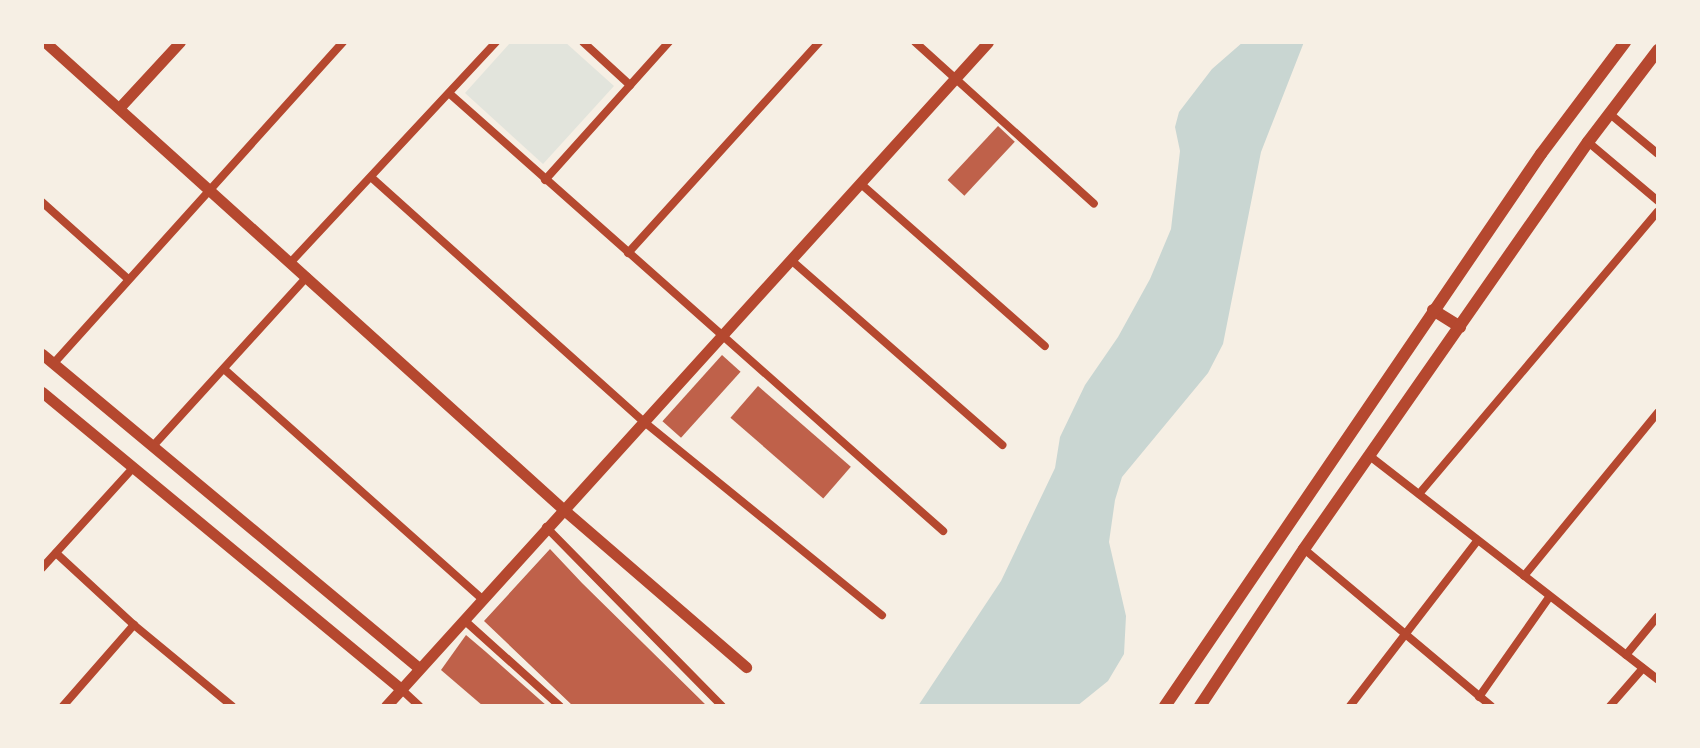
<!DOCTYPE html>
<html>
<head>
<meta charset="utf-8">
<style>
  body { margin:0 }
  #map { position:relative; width:1700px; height:748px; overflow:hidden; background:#f6efe4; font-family:Cabin,sans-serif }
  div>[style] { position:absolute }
  .green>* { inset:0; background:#e2e4dc }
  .water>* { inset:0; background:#c9d6d2 }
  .building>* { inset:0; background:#bf614a; transform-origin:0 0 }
  .minor>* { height:8px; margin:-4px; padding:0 4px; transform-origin:4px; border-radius:4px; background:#b5482f }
  .tertiary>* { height:11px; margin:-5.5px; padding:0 5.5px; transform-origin:5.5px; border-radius:5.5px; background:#b5482f }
  .secondary>* { height:12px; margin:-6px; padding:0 6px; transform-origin:6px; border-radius:6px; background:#b5482f }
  span { translate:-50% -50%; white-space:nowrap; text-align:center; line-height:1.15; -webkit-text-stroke:8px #f6efe4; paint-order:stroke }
  .frame { position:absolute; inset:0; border:44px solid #f6efe4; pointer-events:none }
</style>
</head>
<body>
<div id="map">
  <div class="green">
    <i style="clip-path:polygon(511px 42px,565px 42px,614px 86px,543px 164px,465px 93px)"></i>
  </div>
  <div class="water">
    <i style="clip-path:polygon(1243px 42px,1304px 42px,1261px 152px,1223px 344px,1208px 373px,1122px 477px,1115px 500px,1109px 542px,1126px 616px,1124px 654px,1108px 681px,1077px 706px,918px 706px,1001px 581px,1055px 468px,1060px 437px,1085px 385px,1118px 337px,1150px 279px,1171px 229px,1180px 151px,1175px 127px,1179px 112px,1212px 69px)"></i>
  </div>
  <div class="building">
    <i style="left:998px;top:126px;width:23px;height:74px;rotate:43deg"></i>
    <i style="left:722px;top:355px;width:25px;height:89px;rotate:42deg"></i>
    <i style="left:758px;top:386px;width:123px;height:42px;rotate:41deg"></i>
    <i style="clip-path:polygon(550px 549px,582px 583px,707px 706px,573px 706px,484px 621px)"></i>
    <i style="clip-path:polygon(466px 635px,486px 652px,547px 706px,483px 706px,441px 670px)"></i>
  </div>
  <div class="minor">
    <i style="left:583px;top:42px;width:64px;rotate:42.5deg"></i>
    <i style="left:915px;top:42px;width:241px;rotate:42.1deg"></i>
    <i style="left:450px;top:94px;width:659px;rotate:41.55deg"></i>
    <i style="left:1610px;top:114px;width:62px;rotate:39.8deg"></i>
    <i style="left:1588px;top:142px;width:92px;rotate:40.1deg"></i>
    <i style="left:372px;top:178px;width:364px;rotate:41.9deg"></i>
    <i style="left:643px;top:421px;width:308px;rotate:39.1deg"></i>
    <i style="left:545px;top:180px;width:186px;rotate:-48.1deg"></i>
    <i style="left:861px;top:184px;width:245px;rotate:41.4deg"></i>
    <i style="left:42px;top:202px;width:115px;rotate:41.8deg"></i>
    <i style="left:628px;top:253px;width:285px;rotate:-47.8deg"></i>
    <i style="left:791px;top:260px;width:281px;rotate:41.2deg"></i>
    <i style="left:290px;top:263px;width:302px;rotate:-47deg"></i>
    <i style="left:54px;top:363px;width:432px;rotate:-48deg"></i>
    <i style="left:224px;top:369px;width:347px;rotate:41.7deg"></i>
    <i style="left:153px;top:446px;width:229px;rotate:-47.7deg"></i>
    <i style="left:1371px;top:457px;width:363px;rotate:37.8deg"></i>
    <i style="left:1419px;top:494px;width:370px;rotate:-49.8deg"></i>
    <i style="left:546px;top:527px;width:251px;rotate:45.5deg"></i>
    <i style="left:1304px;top:549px;width:244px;rotate:40deg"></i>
    <i style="left:56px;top:553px;width:106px;rotate:42.7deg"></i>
    <i style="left:134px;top:625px;width:127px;rotate:39.6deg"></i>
    <i style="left:42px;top:568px;width:135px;rotate:-47.7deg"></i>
    <i style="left:1524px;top:576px;width:212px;rotate:-50.7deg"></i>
    <i style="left:464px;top:620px;width:129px;rotate:41.9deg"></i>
    <i style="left:1626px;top:655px;width:50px;rotate:-50.6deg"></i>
    <i style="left:401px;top:689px;width:25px;rotate:43deg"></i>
    <i style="left:1479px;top:697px;width:123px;rotate:-54.9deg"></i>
    <i style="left:63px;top:706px;width:108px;rotate:-48.8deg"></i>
    <i style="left:1350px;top:706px;width:208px;rotate:-52.4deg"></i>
    <i style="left:1610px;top:706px;width:50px;rotate:-49deg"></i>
  </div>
  <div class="tertiary">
    <i style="left:45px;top:42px;width:697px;rotate:42.04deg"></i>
    <i style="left:563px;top:509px;width:242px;rotate:40.8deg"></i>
    <i style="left:119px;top:108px;width:90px;rotate:-47.3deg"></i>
    <i style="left:42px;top:354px;width:491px;rotate:39.8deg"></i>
    <i style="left:42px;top:392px;width:466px;rotate:39.6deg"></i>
    <i style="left:386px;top:706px;width:896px;rotate:-47.8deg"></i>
  </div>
  <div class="secondary">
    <i style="left:1433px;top:310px;width:32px;rotate:32deg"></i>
    <i style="left:1165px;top:706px;width:668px;rotate:-55.74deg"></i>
    <i style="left:1541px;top:154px;width:140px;rotate:-53.1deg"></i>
    <i style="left:1200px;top:706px;width:188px;rotate:-56.5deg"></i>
    <i style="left:1304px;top:549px;width:496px;rotate:-55.1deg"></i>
    <i style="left:1588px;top:142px;width:116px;rotate:-52.7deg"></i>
  </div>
  <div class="frame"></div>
</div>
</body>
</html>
